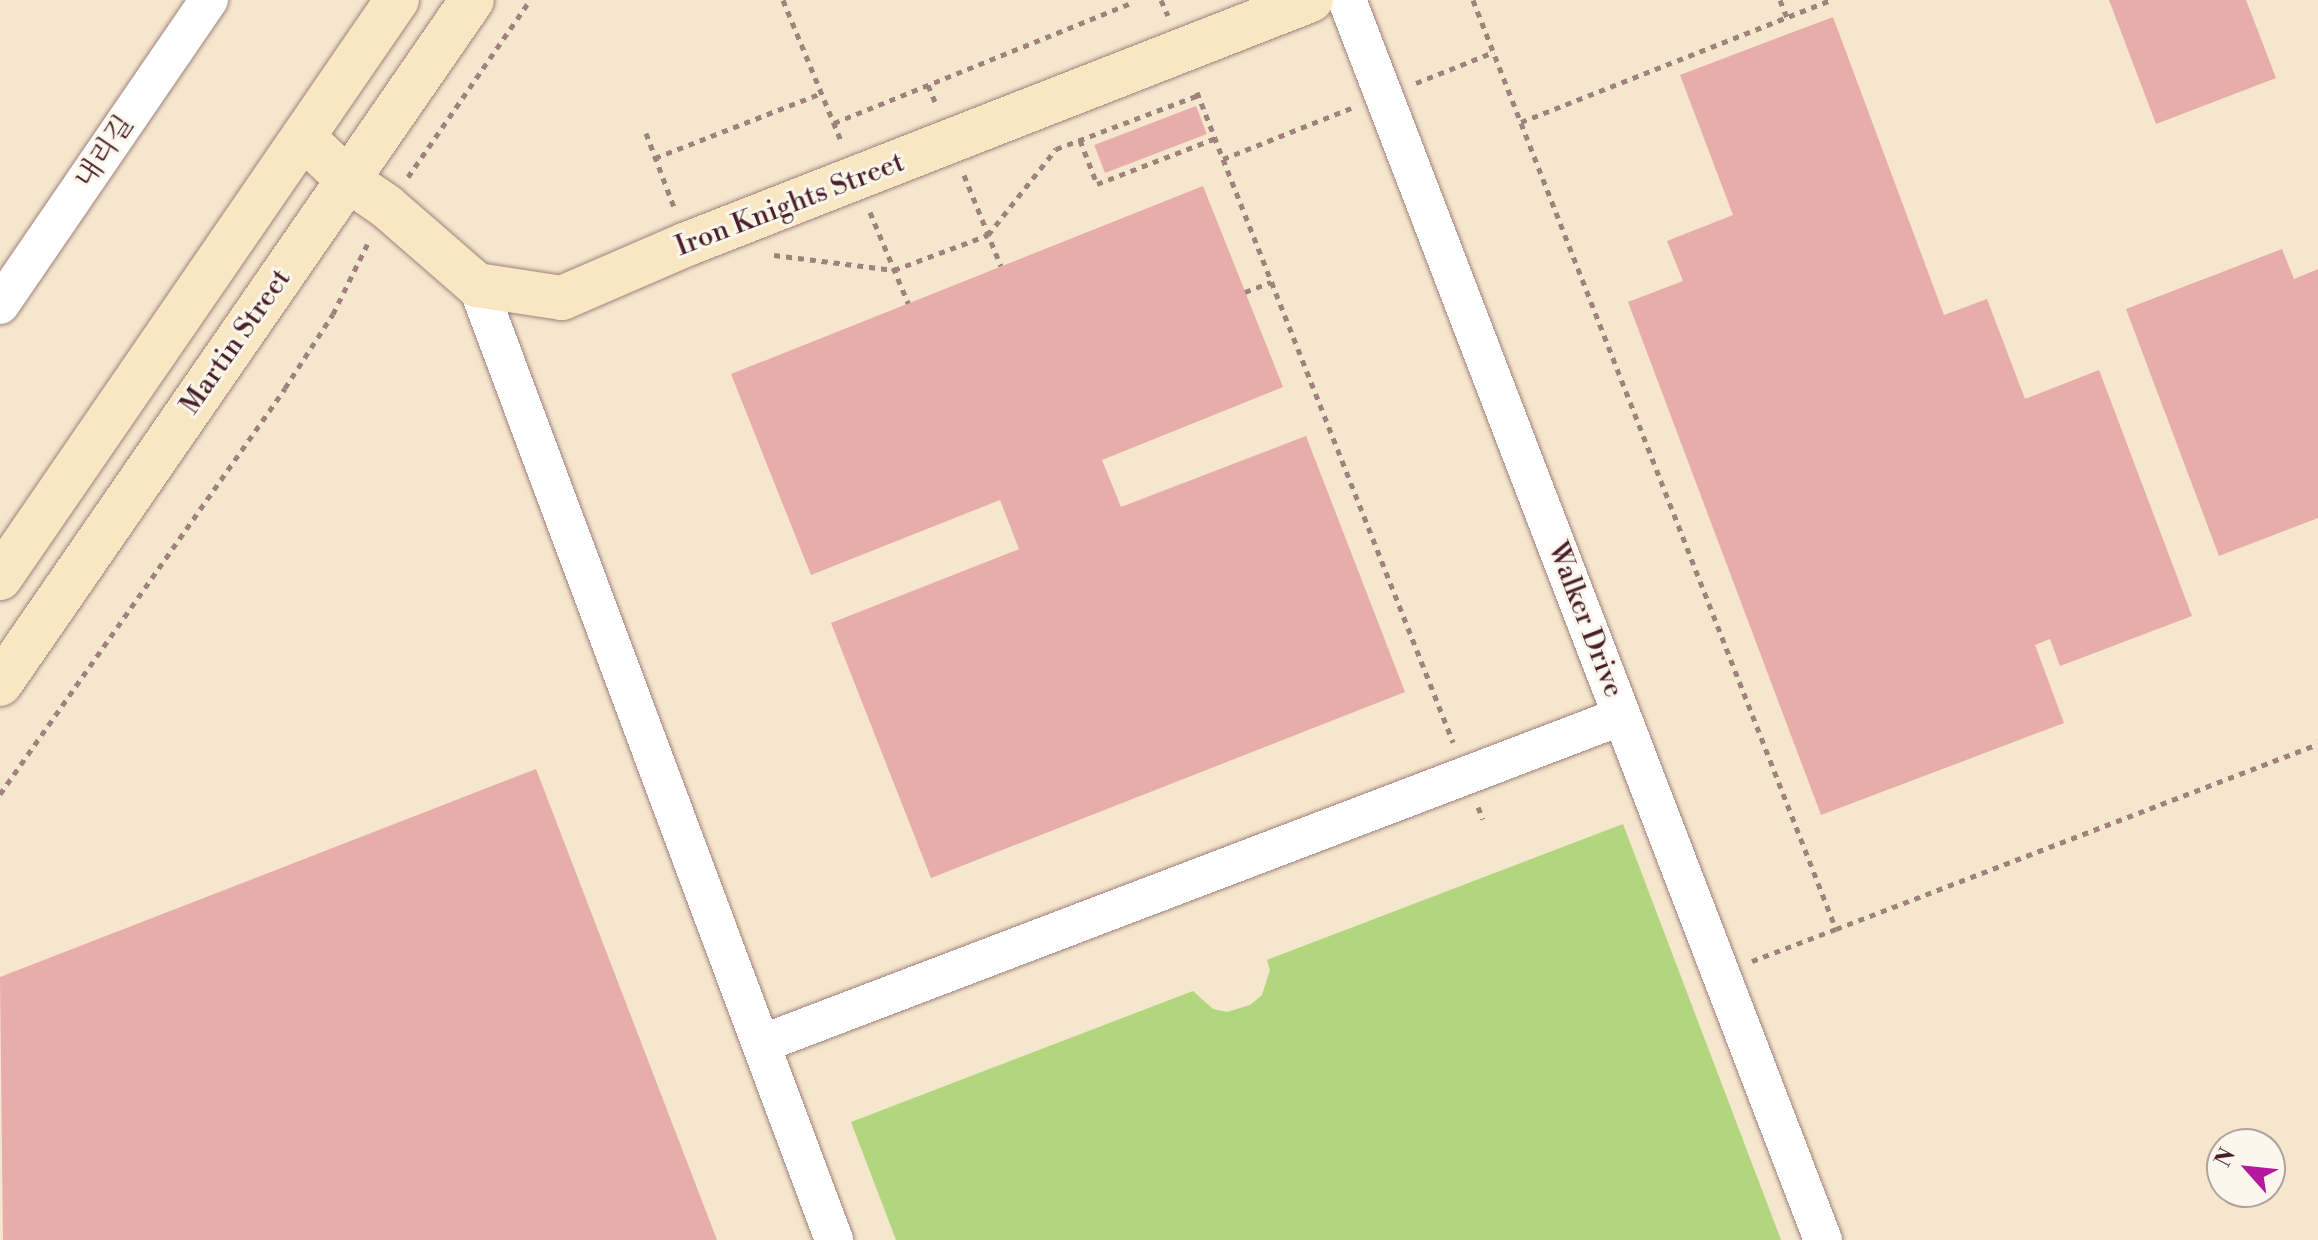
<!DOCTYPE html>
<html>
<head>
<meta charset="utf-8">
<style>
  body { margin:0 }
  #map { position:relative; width:2318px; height:1240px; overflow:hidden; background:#f5e6ce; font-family:"Libre Bodoni","Noto Serif KR",serif }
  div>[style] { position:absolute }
  .green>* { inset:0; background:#b2d67e }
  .building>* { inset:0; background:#e8acab; transform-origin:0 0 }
  .path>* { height:5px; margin-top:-2.5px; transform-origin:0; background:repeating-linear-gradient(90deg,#a0827c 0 6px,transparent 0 12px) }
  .roads { filter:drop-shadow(0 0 2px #a0827c) drop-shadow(0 0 2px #a0827c) }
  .street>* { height:38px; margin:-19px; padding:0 19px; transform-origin:19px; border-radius:19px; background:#fff }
  .secondary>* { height:44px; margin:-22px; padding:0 22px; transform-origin:22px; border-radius:22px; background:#f9e7c3 }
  span { translate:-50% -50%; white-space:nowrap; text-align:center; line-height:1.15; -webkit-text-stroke:6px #fbf7ec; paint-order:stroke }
  .street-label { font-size:28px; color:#4a1f2b }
  .north { position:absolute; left:2206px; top:1128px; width:80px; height:80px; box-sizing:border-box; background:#fbf7ec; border:2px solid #b4a19f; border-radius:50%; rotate:297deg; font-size:22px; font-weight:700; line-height:32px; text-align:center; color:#4a1f2b }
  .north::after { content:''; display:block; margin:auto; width:28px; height:36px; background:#b5179e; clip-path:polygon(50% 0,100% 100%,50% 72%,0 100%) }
</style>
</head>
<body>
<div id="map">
  <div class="green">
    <i style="clip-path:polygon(1623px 824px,1781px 1240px,896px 1240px,851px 1122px,1193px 991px,1213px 1009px,1227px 1012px,1250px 1005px,1262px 995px,1270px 970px,1267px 960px)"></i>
  </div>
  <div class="building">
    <i style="clip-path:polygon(2109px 0,2246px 0,2276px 78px,2156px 124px)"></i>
    <i style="clip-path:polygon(1833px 17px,1944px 315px,1987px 299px,2025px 399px,2099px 370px,2192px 616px,2060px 666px,2050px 639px,2035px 645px,2064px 723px,1821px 815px,1628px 302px,1683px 281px,1667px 241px,1733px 215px,1680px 75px)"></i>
    <i style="left:1196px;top:106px;width:30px;height:109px;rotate:69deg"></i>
    <i style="clip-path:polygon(1203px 186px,1283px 387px,1102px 460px,1121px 507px,1306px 436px,1405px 692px,931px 878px,831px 623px,1019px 549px,1000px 500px,811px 575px,731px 374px)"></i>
    <i style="clip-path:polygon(2282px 249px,2294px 279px,2318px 269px,2318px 518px,2219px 556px,2126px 309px)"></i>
    <i style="clip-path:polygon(536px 769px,717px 1240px,3px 1240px,0 977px)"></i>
  </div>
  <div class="path">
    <i style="left:783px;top:0;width:155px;rotate:67.6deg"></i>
    <i style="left:1161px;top:0;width:17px;rotate:66deg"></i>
    <i style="left:1473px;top:0;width:997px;rotate:68.66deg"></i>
    <i style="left:1836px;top:929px;width:90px;rotate:159.1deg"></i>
    <i style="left:1780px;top:0;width:18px;rotate:68deg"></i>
    <i style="left:1416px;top:83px;width:84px;rotate:-21.7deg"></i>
    <i style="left:928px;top:85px;width:23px;rotate:67deg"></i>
    <i style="left:1197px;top:92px;width:72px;rotate:68.8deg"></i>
    <i style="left:1223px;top:159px;width:138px;rotate:-21.7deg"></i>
    <i style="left:1521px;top:122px;width:332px;rotate:-21.5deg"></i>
    <i style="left:834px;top:123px;width:323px;rotate:-22deg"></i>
    <i style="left:646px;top:133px;width:79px;rotate:69.3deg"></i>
    <i style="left:1080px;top:140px;width:47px;rotate:68.9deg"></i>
    <i style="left:1097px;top:184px;width:128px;rotate:-21.1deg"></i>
    <i style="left:655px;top:158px;width:179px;rotate:-21.3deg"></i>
    <i style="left:1223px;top:159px;width:627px;rotate:68.47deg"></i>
    <i style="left:964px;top:175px;width:98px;rotate:67.9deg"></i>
    <i style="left:408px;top:177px;width:215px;rotate:-55.4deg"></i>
    <i style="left:870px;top:212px;width:99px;rotate:67.3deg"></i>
    <i style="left:774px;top:255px;width:121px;rotate:7.1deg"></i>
    <i style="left:894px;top:270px;width:100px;rotate:-20.4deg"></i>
    <i style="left:988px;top:235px;width:110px;rotate:-51.7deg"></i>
    <i style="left:1056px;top:149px;width:153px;rotate:-20.7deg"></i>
    <i style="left:1245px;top:292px;width:28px;rotate:-21deg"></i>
    <i style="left:0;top:794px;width:496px;rotate:-54.9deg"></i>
    <i style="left:285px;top:388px;width:88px;rotate:-57deg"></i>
    <i style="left:333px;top:314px;width:79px;rotate:-63.8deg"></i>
    <i style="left:1478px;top:807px;width:13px;rotate:67deg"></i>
    <i style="left:1836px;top:929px;width:516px;rotate:-21deg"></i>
  </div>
  <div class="roads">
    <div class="street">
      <i style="left:1347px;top:0;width:1328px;rotate:69deg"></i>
      <i style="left:477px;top:285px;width:1020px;rotate:69.5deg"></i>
      <i style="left:0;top:305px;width:370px;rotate:-55.6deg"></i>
      <i style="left:761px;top:1044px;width:921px;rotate:-20.85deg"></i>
    </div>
    <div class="secondary">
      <i style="left:303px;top:137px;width:62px;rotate:43.7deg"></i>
      <i style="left:348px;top:180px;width:46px;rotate:34.4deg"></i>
      <i style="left:386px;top:206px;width:121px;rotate:41deg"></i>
      <i style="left:477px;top:285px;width:86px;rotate:8.7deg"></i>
      <i style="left:562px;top:298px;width:136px;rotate:-23.4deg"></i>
      <i style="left:687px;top:244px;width:670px;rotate:-21.36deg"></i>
      <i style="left:0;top:578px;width:701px;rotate:-55.52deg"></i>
      <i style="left:0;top:684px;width:831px;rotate:-55.39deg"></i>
    </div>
  </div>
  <div class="street-label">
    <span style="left:105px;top:152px;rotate:-56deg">내리길</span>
    <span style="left:790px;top:205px;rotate:-21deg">Iron Knights Street</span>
    <span style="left:236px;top:342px;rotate:-55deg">Martin Street</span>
    <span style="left:1585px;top:620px;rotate:69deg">Walker Drive</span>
  </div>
  <div class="north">N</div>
</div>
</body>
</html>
